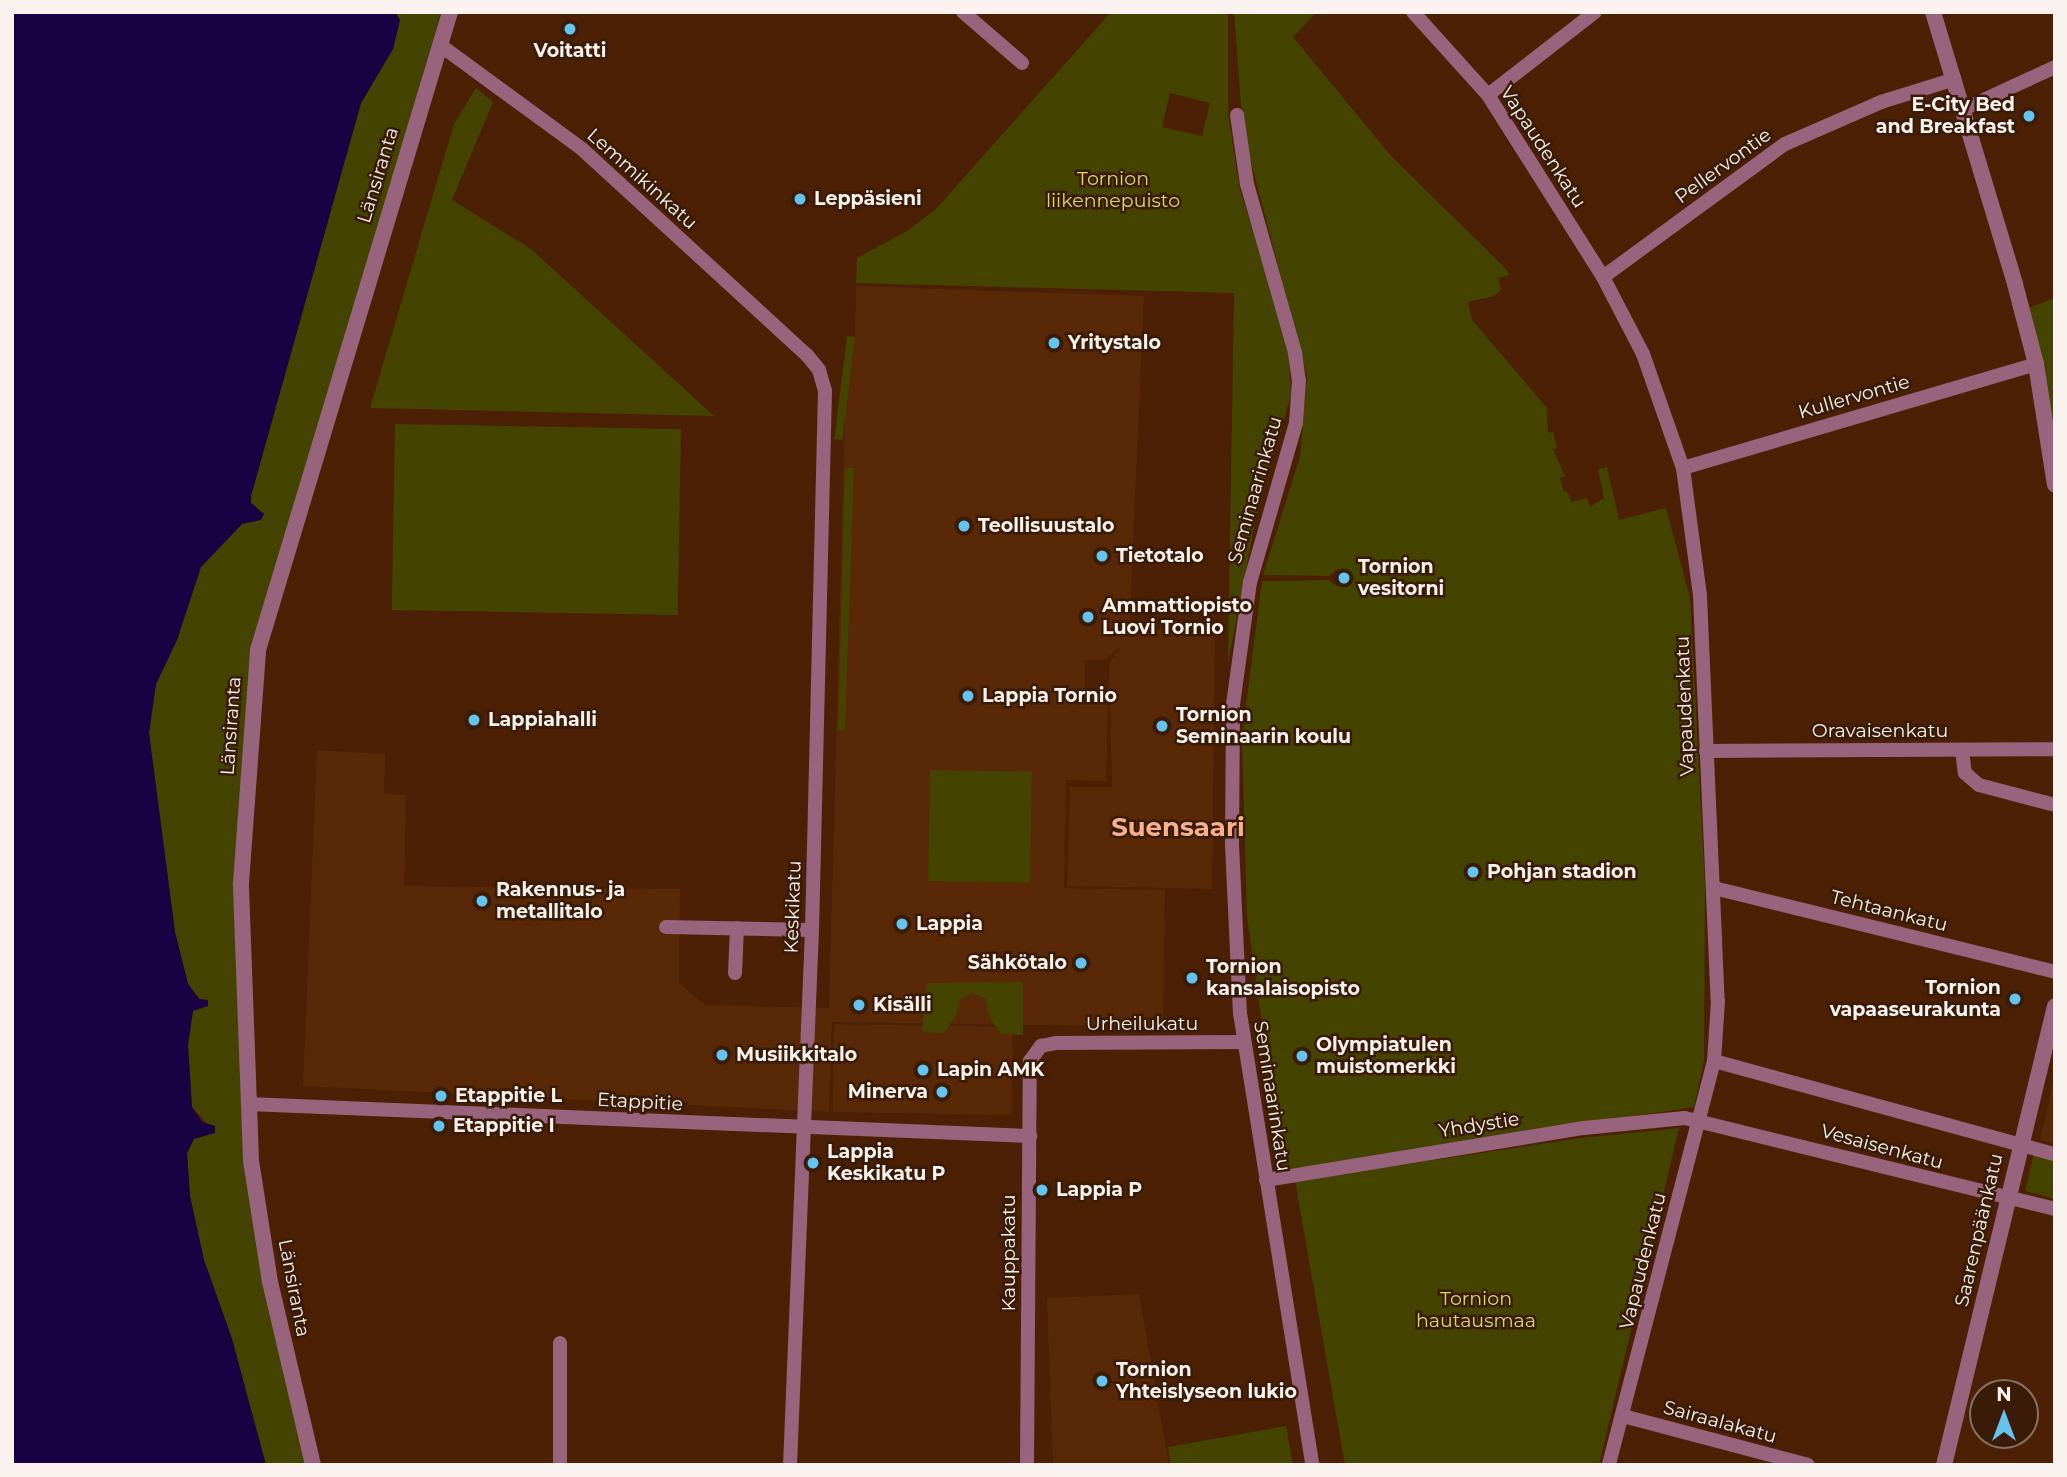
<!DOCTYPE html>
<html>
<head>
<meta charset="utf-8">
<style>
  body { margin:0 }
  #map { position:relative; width:2067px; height:1477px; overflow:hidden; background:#4b2004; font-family:Montserrat,sans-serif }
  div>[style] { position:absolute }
  .built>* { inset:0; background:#592807; transform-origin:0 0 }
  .green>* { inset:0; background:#440; transform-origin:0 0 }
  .water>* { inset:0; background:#190243 }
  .minor>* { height:14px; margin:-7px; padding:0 7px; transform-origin:7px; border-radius:7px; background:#98637d }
  .tertiary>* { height:16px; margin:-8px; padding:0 8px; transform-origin:8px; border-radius:8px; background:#98637d }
  .dots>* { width:19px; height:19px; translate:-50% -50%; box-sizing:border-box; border:4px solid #3a1b08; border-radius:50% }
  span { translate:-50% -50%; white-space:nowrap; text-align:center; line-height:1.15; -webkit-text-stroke:5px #3a1b08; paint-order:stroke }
  .poi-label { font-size:19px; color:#faf2ef; font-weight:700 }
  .right { translate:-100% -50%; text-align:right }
  .left { translate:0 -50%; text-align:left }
  .street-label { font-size:19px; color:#faf2ef }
  .park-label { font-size:19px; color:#d8d964 }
  .district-label { font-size:26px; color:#f6b18c; font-weight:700 }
  .frame { position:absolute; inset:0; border:14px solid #faf2ef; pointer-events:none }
  .north { position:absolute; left:1969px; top:1379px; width:70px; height:70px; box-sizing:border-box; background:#3a1b08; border:2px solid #877164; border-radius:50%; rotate:0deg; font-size:19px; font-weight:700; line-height:28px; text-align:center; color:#faf2ef }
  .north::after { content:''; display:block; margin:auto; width:24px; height:32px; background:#65c4ef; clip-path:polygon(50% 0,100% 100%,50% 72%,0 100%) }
</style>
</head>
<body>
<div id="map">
  <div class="built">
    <i style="clip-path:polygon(856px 286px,1144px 296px,1129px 637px,1135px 631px,1215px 629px,1212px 889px,1067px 886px,1070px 787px,1112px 787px,1109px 664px,1121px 646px,1105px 660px,1085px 660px,1085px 687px,1108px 706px,1106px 781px,1066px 780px,1064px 888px,1165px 890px,1163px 1027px,832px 1022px,829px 1112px,303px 1086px,317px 750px,385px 754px,384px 794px,406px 795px,404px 886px,680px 889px,679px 983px,705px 1005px,829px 1008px,847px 336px,855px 336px)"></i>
    <i style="left:834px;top:1024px;width:179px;height:88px;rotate:1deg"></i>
    <i style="clip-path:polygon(2055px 1074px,2055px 1144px,2040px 1140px)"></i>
    <i style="clip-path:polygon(1139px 1294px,1169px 1465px,1053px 1465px,1047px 1298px)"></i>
  </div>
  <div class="green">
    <i style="clip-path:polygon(395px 12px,441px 12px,254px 649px,244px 755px,246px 1160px,308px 1465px,266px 1465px,232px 1339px,204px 1260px,190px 1196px,187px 1153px,194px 1139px,215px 1132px,192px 1107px,188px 1045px,193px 1011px,208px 1000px,200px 999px,188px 984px,175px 932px,149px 733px,156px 684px,177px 640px,201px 567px,242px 524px,261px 519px,264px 514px,251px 503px,251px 496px,361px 103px,393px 49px,400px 20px)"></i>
    <i style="clip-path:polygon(evenodd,1111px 12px,1228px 12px,1228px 113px,1240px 190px,1274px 294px,1289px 355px,1291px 395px,1256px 518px,1228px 663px,1234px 293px,856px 283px,857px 258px,907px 231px,935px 210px,1111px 12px,1170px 93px,1210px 103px,1202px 136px,1162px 127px,1170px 93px)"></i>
    <i style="clip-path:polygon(1234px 12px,1317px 12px,1293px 37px,1391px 156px,1507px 270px,1509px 275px,1498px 278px,1501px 290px,1494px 296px,1468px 302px,1472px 320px,1547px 408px,1548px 433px,1553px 432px,1557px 448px,1553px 449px,1565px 476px,1560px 478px,1564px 492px,1568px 492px,1571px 502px,1587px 498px,1590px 507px,1604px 498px,1598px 469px,1607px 467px,1619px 520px,1666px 508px,1690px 598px,1705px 886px,1704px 1061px,1694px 1107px,1283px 1170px,1247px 917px,1242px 737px,1262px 581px,1329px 580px,1336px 586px,1347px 586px,1354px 578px,1348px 570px,1338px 569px,1329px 576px,1263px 575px,1300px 457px,1307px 376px,1243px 132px)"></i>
    <i style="clip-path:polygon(476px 88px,493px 102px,452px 200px,531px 249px,714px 416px,370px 408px,454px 124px)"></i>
    <i style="clip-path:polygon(2055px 298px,2055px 416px,2044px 416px,2014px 313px)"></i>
    <i style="left:847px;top:336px;width:8px;height:104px;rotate:7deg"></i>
    <i style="left:395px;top:424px;width:286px;height:186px;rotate:1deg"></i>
    <i style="clip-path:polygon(845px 468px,854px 468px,845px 731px,838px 730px)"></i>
    <i style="left:930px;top:770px;width:102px;height:111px;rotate:1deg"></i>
    <i style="clip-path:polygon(1023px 982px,1023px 1035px,1001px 1034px,990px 1018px,985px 998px,972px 993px,960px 1000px,956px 1016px,944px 1033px,922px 1032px,927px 983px)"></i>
    <i style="clip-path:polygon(1679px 1128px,1599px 1465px,1345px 1465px,1295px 1181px,1581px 1138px)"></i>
    <i style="clip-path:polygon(2034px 1154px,2055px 1160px,2055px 1199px,2025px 1191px)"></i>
    <i style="clip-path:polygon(1286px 1426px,1293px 1465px,1171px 1465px,1168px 1447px)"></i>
  </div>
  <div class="water">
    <i style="clip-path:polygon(12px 12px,395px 12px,400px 20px,393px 49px,361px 103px,251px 496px,251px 503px,264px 514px,261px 520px,242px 524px,201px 567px,177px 640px,156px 684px,149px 733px,175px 932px,188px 984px,199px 999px,208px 1000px,208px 1006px,193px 1011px,188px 1045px,192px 1107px,202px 1122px,215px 1126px,215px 1133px,194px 1139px,187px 1153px,190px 1196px,204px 1260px,232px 1339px,266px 1465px,12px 1465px)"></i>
  </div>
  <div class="minor">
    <i style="left:963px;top:12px;width:78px;rotate:40.8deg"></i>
    <i style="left:1413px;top:12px;width:112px;rotate:47.9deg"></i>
    <i style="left:1488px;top:95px;width:215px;rotate:57.7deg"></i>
    <i style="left:1603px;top:277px;width:87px;rotate:62.5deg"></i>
    <i style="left:1643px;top:354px;width:121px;rotate:70.7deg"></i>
    <i style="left:1683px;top:468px;width:129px;rotate:82.4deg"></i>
    <i style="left:1700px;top:596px;width:405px;rotate:87.5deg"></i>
    <i style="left:1718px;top:1001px;width:60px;rotate:93.8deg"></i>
    <i style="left:1714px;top:1061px;width:417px;rotate:104.6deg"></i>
    <i style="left:440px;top:45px;width:176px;rotate:36.2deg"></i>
    <i style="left:582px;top:149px;width:305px;rotate:42.5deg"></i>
    <i style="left:807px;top:355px;width:19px;rotate:51deg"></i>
    <i style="left:819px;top:370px;width:22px;rotate:74deg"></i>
    <i style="left:825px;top:391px;width:539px;rotate:91.38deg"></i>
    <i style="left:812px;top:930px;width:535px;rotate:92.35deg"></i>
    <i style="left:1488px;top:95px;width:135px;rotate:-37.8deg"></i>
    <i style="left:1966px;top:108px;width:98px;rotate:-24.7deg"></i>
    <i style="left:1237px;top:115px;width:70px;rotate:81.8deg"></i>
    <i style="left:1247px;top:184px;width:176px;rotate:74.1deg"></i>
    <i style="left:1295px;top:353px;width:28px;rotate:82deg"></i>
    <i style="left:1299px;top:381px;width:42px;rotate:94.1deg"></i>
    <i style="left:1296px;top:423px;width:166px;rotate:106.1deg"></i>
    <i style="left:1250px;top:582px;width:123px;rotate:97.9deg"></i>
    <i style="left:1233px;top:704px;width:141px;rotate:90.4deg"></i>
    <i style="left:1232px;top:845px;width:168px;rotate:87.3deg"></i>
    <i style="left:1240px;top:1013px;width:458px;rotate:80.9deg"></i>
    <i style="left:1603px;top:277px;width:225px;rotate:-36.2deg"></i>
    <i style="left:1785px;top:144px;width:105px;rotate:-23.6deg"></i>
    <i style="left:1881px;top:102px;width:77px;rotate:-17.3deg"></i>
    <i style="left:1683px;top:468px;width:368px;rotate:-16.4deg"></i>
    <i style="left:1962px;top:750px;width:23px;rotate:83deg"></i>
    <i style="left:1965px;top:773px;width:18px;rotate:41deg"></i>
    <i style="left:1979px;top:785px;width:79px;rotate:14.7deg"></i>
    <i style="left:1706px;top:751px;width:349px;rotate:-0.3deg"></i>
    <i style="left:1714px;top:888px;width:351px;rotate:13.8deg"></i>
    <i style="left:666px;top:927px;width:146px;rotate:1.2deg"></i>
    <i style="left:735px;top:973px;width:45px;rotate:-87.5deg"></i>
    <i style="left:1714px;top:1061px;width:353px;rotate:15.3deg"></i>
    <i style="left:249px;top:1104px;width:782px;rotate:2.35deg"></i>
    <i style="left:1266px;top:1180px;width:322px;rotate:-9.3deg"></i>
    <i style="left:1584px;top:1128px;width:101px;rotate:-5.7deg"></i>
    <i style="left:1685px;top:1118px;width:381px;rotate:13.8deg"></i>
    <i style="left:1623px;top:1416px;width:191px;rotate:14.8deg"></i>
    <i style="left:560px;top:1465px;width:122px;rotate:-90deg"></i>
    <i style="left:1027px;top:1465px;width:404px;rotate:-89.6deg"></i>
    <i style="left:1030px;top:1061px;width:19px;rotate:-54deg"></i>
    <i style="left:1041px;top:1046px;width:16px;rotate:-11deg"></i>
    <i style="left:1057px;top:1043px;width:186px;rotate:-0.3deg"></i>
  </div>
  <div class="tertiary">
    <i style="left:1933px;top:12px;width:284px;rotate:73.2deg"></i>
    <i style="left:2015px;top:284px;width:83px;rotate:75.3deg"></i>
    <i style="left:2036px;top:364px;width:122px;rotate:81.1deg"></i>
    <i style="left:313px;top:1465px;width:188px;rotate:-103.2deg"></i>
    <i style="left:270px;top:1282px;width:123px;rotate:-98.9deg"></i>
    <i style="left:251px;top:1160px;width:277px;rotate:-92.1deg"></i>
    <i style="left:241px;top:883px;width:234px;rotate:-85.8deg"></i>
    <i style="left:258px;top:650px;width:666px;rotate:-73.25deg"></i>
    <i style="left:1944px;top:1465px;width:472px;rotate:-76.4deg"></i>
  </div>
  <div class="dots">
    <i style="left:570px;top:29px;background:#65c4ef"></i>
    <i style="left:2029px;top:116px;background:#65c4ef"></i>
    <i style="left:800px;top:199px;background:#65c4ef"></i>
    <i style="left:1054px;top:343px;background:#65c4ef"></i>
    <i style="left:964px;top:526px;background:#65c4ef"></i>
    <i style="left:1102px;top:556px;background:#65c4ef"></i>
    <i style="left:1344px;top:578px;background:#65c4ef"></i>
    <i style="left:1088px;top:617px;background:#65c4ef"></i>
    <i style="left:968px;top:696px;background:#65c4ef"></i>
    <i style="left:474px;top:720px;background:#65c4ef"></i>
    <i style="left:1162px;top:726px;background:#65c4ef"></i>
    <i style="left:1473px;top:872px;background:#65c4ef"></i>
    <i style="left:482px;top:901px;background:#65c4ef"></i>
    <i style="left:902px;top:924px;background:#65c4ef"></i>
    <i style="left:1081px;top:963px;background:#65c4ef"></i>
    <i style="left:1192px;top:978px;background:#65c4ef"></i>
    <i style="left:2015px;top:999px;background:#65c4ef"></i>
    <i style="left:859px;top:1005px;background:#65c4ef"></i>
    <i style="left:722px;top:1055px;background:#65c4ef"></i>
    <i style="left:1302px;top:1056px;background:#65c4ef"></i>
    <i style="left:923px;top:1070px;background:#65c4ef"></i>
    <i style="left:942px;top:1092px;background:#65c4ef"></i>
    <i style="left:441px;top:1096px;background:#65c4ef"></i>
    <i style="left:439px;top:1126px;background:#65c4ef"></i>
    <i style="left:813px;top:1163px;background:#65c4ef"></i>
    <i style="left:1042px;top:1190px;background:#65c4ef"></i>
    <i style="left:1102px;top:1381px;background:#65c4ef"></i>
  </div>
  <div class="poi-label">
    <span style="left:570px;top:51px">Voitatti</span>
    <span class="right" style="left:2015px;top:116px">E-City Bed<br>and Breakfast</span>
    <span class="left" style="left:814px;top:199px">Leppäsieni</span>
    <span class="left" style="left:1068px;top:343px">Yritystalo</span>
    <span class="left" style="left:978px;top:526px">Teollisuustalo</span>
    <span class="left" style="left:1116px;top:556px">Tietotalo</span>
    <span class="left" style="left:1358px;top:578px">Tornion<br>vesitorni</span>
    <span class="left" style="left:1102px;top:617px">Ammattiopisto<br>Luovi Tornio</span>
    <span class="left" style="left:982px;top:696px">Lappia Tornio</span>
    <span class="left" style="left:1176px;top:726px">Tornion<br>Seminaarin koulu</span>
    <span class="left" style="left:488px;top:720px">Lappiahalli</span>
    <span class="left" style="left:1487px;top:872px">Pohjan stadion</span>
    <span class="left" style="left:496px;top:901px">Rakennus- ja<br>metallitalo</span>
    <span class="left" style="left:916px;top:924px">Lappia</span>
    <span class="right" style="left:1067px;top:963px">Sähkötalo</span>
    <span class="left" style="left:1206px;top:978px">Tornion<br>kansalaisopisto</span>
    <span class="right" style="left:2001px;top:999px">Tornion<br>vapaaseurakunta</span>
    <span class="left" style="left:873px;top:1005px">Kisälli</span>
    <span class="left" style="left:1316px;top:1056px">Olympiatulen<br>muistomerkki</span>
    <span class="left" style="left:736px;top:1055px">Musiikkitalo</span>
    <span class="left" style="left:937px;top:1070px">Lapin AMK</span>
    <span class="right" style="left:928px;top:1092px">Minerva</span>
    <span class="left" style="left:455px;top:1096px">Etappitie L</span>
    <span class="left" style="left:453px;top:1126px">Etappitie I</span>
    <span class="left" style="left:827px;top:1163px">Lappia<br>Keskikatu P</span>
    <span class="left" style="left:1056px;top:1190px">Lappia P</span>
    <span class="left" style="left:1116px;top:1381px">Tornion<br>Yhteislyseon lukio</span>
  </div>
  <div class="street-label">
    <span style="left:1543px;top:147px;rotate:57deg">Vapaudenkatu</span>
    <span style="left:1723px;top:166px;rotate:-36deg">Pellervontie</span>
    <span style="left:378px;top:175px;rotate:-73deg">Länsiranta</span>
    <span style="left:642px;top:179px;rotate:42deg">Lemmikinkatu</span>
    <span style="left:1854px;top:397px;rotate:-16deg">Kullervontie</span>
    <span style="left:1255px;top:490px;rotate:-74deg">Seminaarinkatu</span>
    <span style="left:1685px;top:706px;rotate:-92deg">Vapaudenkatu</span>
    <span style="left:231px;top:726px;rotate:-86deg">Länsiranta</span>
    <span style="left:1880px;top:731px">Oravaisenkatu</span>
    <span style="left:793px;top:907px;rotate:-88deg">Keskikatu</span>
    <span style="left:1889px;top:911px;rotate:14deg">Tehtaankatu</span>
    <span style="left:1142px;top:1024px">Urheilukatu</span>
    <span style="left:1272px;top:1096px;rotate:81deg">Seminaarinkatu</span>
    <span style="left:640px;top:1102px;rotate:3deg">Etappitie</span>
    <span style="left:1479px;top:1125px;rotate:-9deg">Yhdystie</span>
    <span style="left:1882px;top:1147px;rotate:15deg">Vesaisenkatu</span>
    <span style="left:1979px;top:1230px;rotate:-77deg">Saarenpäänkatu</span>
    <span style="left:1009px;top:1253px;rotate:-90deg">Kauppakatu</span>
    <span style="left:1643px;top:1261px;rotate:-76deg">Vapaudenkatu</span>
    <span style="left:294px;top:1288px;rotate:79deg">Länsiranta</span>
    <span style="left:1720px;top:1422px;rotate:15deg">Sairaalakatu</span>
  </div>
  <div class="park-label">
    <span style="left:1113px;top:190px">Tornion<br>liikennepuisto</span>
    <span style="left:1476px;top:1310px">Tornion<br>hautausmaa</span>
  </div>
  <div class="district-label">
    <span style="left:1178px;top:828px">Suensaari</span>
  </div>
  <div class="frame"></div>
  <div class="north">N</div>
</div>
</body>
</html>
